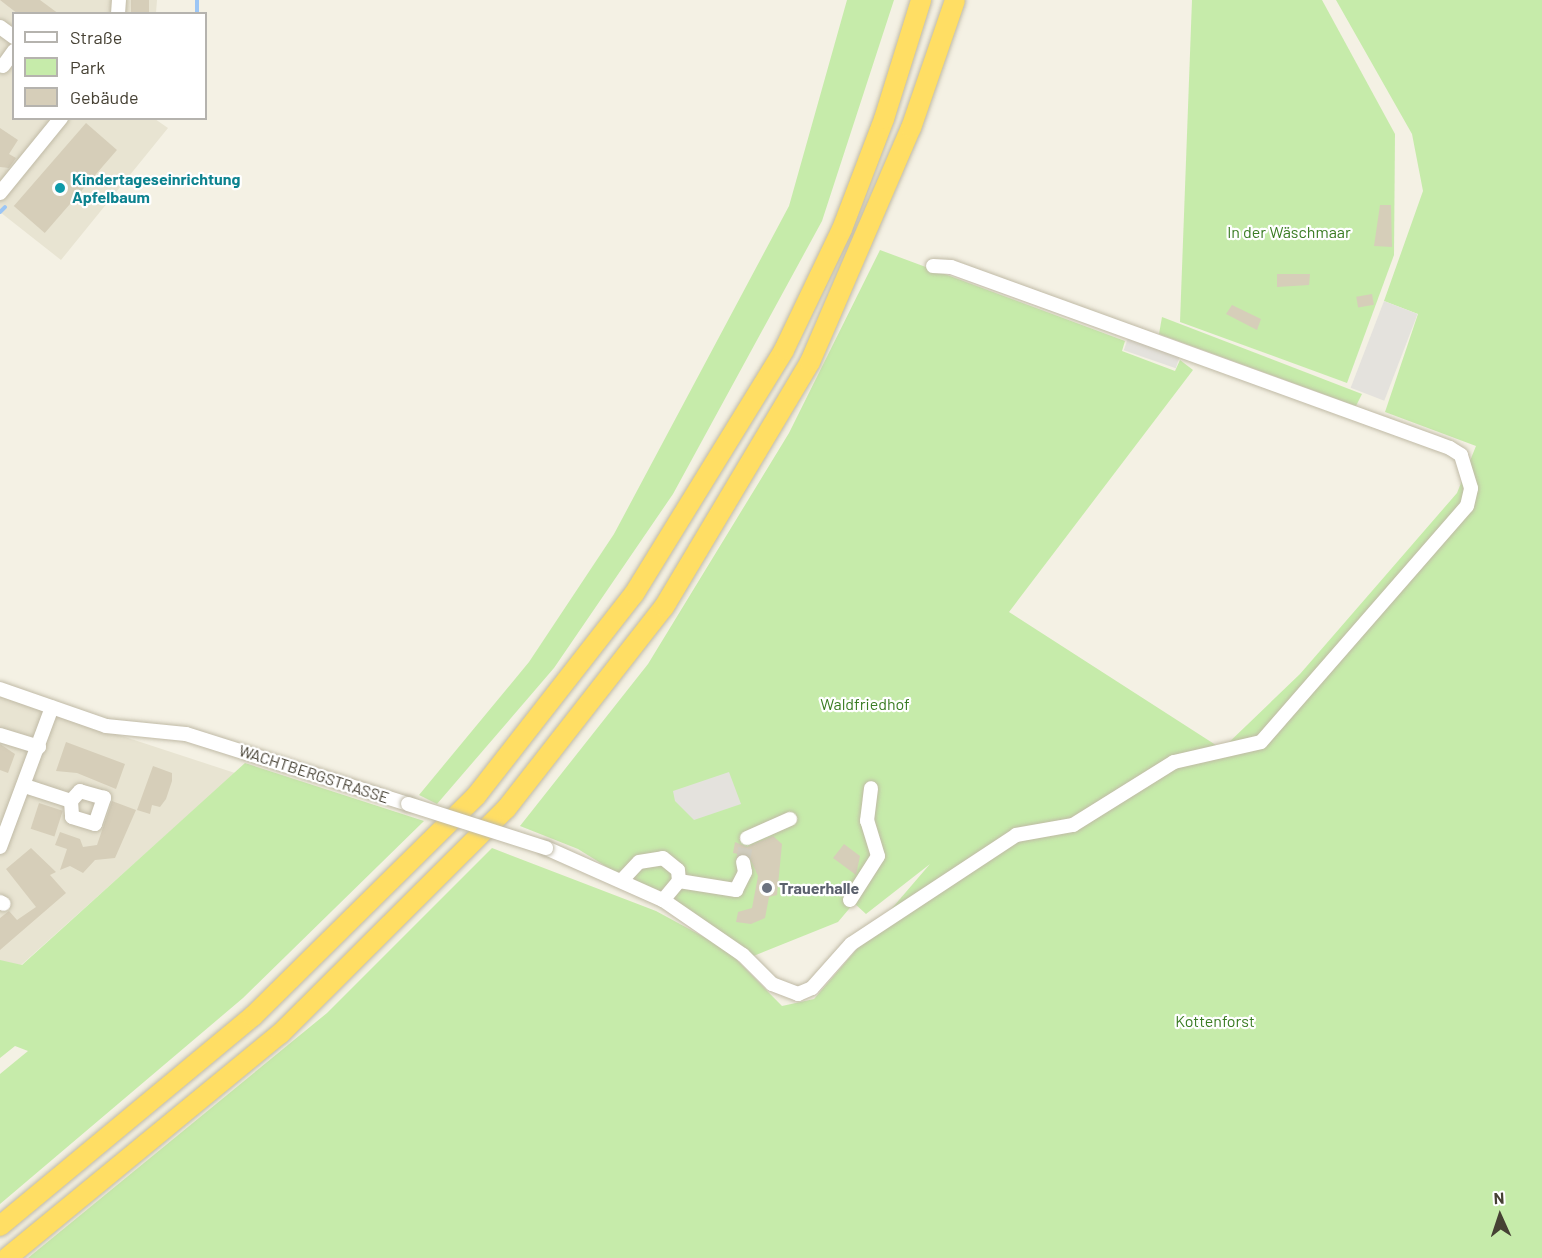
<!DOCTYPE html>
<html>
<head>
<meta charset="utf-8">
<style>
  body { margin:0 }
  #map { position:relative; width:1542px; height:1258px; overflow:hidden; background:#f4f1e4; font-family:Barlow,sans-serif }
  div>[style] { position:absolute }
  .residential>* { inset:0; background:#e8e4d2 }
  .green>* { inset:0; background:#c6ebaa }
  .parking>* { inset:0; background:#e4e2dd; transform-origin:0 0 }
  .stream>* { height:4px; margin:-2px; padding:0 2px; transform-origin:2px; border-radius:2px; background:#9cc6f5 }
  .building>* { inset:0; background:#d6ceb9; transform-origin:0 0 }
  .minor-tunnel>* { height:14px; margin-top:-7px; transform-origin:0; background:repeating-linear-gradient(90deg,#d1cec1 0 14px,transparent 0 21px) }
  .roads { filter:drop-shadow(0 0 2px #c0baa6) drop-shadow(0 0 2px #c0baa6) }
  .minor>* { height:14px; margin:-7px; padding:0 7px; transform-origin:7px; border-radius:7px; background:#fff }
  .highway>* { height:20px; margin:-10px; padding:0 10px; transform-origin:10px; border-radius:10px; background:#ffde64 }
  .bridges { filter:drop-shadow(0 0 2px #c0baa6) drop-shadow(0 0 2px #c0baa6) }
  .minor-bridge>* { height:14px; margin:-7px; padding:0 7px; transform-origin:7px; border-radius:7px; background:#fff }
  .dots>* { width:16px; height:16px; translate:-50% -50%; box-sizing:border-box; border:3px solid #fff; border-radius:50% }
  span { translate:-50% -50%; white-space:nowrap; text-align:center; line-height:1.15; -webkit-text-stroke:4.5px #fff; paint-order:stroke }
  .culture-label { font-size:16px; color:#0d838f; font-weight:700 }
  .left { translate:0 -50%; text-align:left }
  .park-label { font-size:16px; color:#3a7c23 }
  .street-label { font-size:16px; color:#464134 }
  .worship-label { font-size:16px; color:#5b616d; font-weight:700 }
  .legend { position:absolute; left:12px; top:12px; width:195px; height:108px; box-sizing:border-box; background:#fff; border:2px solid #b5b3ae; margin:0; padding:8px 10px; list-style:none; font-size:18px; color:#464134 }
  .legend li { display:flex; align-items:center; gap:12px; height:30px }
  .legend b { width:30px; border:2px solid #b5b3ae }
  .north { position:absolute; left:1470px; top:1186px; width:60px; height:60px; -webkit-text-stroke:4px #fff; paint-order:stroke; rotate:357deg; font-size:16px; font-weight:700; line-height:24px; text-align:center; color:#464134 }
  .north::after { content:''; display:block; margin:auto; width:21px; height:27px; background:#464134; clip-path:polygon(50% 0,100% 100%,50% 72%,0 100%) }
</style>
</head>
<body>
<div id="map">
  <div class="residential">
    <i style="clip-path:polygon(0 0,157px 0,156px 13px,14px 14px,14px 118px,155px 119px,168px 128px,61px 260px,0 212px)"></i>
    <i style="clip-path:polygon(0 696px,235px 773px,0 984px)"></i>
  </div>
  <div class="green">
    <i style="clip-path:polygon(847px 0,894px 0,822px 221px,673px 494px,554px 668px,437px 804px,419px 795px,529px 662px,614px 534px,789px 206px)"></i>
    <i style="clip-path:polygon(1192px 0,1322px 0,1395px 134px,1394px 255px,1347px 383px,1180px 322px)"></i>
    <i style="clip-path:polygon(1336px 0,1542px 0,1542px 1258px,28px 1258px,327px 1013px,492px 848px,656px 911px,726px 949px,782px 1006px,814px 999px,930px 864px,866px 914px,854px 903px,838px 922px,751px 957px,578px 849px,520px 826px,648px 664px,789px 433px,880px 250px,1125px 341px,1122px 351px,1175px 371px,1180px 360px,1193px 370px,1009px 612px,1222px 749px,1300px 674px,1457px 493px,1476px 446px,1385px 412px,1418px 314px,1384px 301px,1423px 191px,1412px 134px)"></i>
    <i style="clip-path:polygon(1162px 317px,1362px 394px,1356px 406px,1159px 334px)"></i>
    <i style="clip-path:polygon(245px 763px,424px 821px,243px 998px,0 1204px,0 1074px,28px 1051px,15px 1046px,0 1058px,0 960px,22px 965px)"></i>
  </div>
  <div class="parking">
    <i style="left:1384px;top:301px;width:36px;height:93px;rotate:21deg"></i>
    <i style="left:1128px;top:338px;width:55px;height:13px;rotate:19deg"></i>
    <i style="clip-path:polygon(729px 772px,741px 804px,694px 820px,675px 801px,673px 791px)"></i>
  </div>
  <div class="stream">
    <i style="left:197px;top:14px;width:14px;rotate:-90deg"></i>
    <i style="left:0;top:212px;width:7px;rotate:-45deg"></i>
  </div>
  <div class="building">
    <i style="clip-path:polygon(0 0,40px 0,59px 14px,18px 14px)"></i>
    <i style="left:131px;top:0;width:18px;height:13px"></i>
    <i style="left:86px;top:123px;width:41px;height:110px;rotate:41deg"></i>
    <i style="clip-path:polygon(0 128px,18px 140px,9px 154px,16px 158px,9px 168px,0 167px)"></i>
    <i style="clip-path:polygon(1380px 205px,1391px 205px,1392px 247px,1374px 246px)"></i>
    <i style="clip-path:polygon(1277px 274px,1310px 274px,1309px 285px,1277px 287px)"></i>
    <i style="left:1372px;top:294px;width:11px;height:16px;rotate:80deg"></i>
    <i style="clip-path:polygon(1232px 305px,1261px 319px,1257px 330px,1226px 314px)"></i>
    <i style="clip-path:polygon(66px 742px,125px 764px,116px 789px,77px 773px,56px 771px)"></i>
    <i style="clip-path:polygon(0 744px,15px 754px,8px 773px,0 770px)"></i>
    <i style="clip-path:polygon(153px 766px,172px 773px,172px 781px,166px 799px,160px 807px,152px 805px,150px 814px,137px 810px)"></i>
    <i style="clip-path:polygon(112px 801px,136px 810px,115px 858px,95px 860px,83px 873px,70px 866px,60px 870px,67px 849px,55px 845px,60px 832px,80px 839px,83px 847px,97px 845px)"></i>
    <i style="left:39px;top:803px;width:25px;height:27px;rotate:18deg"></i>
    <i style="clip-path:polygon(773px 836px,782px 844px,777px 895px,769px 897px,765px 918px,751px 924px,736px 922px,738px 912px,752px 908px,758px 876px,749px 856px,733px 853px,735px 842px,747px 847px)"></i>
    <i style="clip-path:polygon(844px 844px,860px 856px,856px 875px,833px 858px)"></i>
    <i style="clip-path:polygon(31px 848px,56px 872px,50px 875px,66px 893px,0 950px,0 918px,9px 911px,17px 920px,36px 907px,6px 869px)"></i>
  </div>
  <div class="minor-tunnel">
    <i style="left:743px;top:862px;width:24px;rotate:-81deg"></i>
  </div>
  <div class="roads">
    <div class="minor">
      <i style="left:118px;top:14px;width:14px;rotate:-86deg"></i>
      <i style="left:0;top:27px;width:17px;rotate:36deg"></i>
      <i style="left:3px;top:66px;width:19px;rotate:-54deg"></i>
      <i style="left:0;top:193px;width:97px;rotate:-50.9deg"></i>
      <i style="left:0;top:689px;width:112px;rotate:19.2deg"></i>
      <i style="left:106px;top:726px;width:80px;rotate:5.7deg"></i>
      <i style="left:186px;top:734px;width:233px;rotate:17.5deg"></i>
      <i style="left:0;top:735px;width:41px;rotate:17.1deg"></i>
      <i style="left:25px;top:786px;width:48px;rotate:18.1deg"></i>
      <i style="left:71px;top:801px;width:16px;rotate:86deg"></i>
      <i style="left:72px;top:817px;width:24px;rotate:17deg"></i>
      <i style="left:95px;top:824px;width:28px;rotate:-71deg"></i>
      <i style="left:104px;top:798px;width:25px;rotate:-164deg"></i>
      <i style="left:80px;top:791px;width:13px;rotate:132deg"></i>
      <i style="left:747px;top:838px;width:47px;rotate:-23.8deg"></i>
      <i style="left:0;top:847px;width:149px;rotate:-69.6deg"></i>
      <i style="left:546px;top:848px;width:128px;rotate:24deg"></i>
      <i style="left:663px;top:900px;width:97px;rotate:34.5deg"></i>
      <i style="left:743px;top:955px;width:41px;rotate:45deg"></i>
      <i style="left:772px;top:984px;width:28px;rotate:21deg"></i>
      <i style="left:798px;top:994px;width:15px;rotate:-23deg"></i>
      <i style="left:812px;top:988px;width:59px;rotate:-48.4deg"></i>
      <i style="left:851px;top:944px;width:198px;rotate:-33.4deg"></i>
      <i style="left:1016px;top:835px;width:58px;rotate:-10deg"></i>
      <i style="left:1073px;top:825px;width:119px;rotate:-32deg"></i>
      <i style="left:1174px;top:762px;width:89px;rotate:-12.9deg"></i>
      <i style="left:1261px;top:742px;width:313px;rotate:-48.9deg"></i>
      <i style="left:1467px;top:506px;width:18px;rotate:-77deg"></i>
      <i style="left:1471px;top:488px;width:34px;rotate:-107deg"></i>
      <i style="left:1461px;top:455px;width:13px;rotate:-148deg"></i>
      <i style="left:1450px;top:448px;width:531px;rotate:-160.06deg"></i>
      <i style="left:951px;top:267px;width:18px;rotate:-177deg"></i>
      <i style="left:623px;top:879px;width:23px;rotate:-47deg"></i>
      <i style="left:639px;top:862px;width:24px;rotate:-9deg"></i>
      <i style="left:663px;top:858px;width:19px;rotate:39deg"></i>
      <i style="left:678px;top:870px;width:11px;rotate:85deg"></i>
      <i style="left:679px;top:881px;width:25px;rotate:130deg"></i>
      <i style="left:679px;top:881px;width:58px;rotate:9deg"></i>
      <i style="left:736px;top:890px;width:20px;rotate:-63deg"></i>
      <i style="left:745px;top:872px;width:10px;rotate:-101deg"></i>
      <i style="left:850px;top:900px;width:52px;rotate:-57.5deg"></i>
      <i style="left:878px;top:856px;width:37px;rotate:-107deg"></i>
      <i style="left:867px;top:821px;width:33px;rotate:-83deg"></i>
      <i style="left:0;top:902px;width:4px;rotate:27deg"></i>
    </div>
    <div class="highway">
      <i style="left:0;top:1226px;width:329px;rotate:-39.7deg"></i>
      <i style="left:253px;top:1016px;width:313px;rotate:-44.6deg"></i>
      <i style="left:476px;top:796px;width:256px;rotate:-52deg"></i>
      <i style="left:634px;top:594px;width:286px;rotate:-58.4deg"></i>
      <i style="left:784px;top:350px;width:134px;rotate:-64.4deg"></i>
      <i style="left:842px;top:229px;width:118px;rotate:-69.1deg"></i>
      <i style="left:884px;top:119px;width:125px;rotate:-72.7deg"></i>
      <i style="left:7px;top:1258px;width:353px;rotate:-39.4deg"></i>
      <i style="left:280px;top:1034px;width:319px;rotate:-44.9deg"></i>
      <i style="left:506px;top:809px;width:256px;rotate:-52deg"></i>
      <i style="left:664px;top:607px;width:285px;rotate:-59.2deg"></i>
      <i style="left:810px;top:362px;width:255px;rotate:-66.7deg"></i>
      <i style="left:911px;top:128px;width:135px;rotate:-71deg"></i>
    </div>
  </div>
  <div class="bridges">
    <div class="minor-bridge">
      <i style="left:408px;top:804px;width:145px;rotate:17.7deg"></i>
    </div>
  </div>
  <div class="dots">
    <i style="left:60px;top:188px;background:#0f9aa8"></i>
    <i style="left:767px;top:888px;background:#6b7280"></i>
  </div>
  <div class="culture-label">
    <span class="left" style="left:72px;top:188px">Kindertageseinrichtung<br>Apfelbaum</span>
  </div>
  <div class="park-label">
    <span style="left:1289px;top:232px">In der Wäschmaar</span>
    <span style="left:865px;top:704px">Waldfriedhof</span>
    <span style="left:1215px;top:1021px">Kottenforst</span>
  </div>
  <div class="street-label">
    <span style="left:314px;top:774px;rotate:18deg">WACHTBERGSTRASSE</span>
  </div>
  <div class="worship-label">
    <span class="left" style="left:779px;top:888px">Trauerhalle</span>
  </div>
  <ul class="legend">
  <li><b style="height:8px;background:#fff"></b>Straße</li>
  <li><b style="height:16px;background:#c6ebaa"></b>Park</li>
  <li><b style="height:16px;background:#d6ceb9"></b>Gebäude</li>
  </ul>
  <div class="north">N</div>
</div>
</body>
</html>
